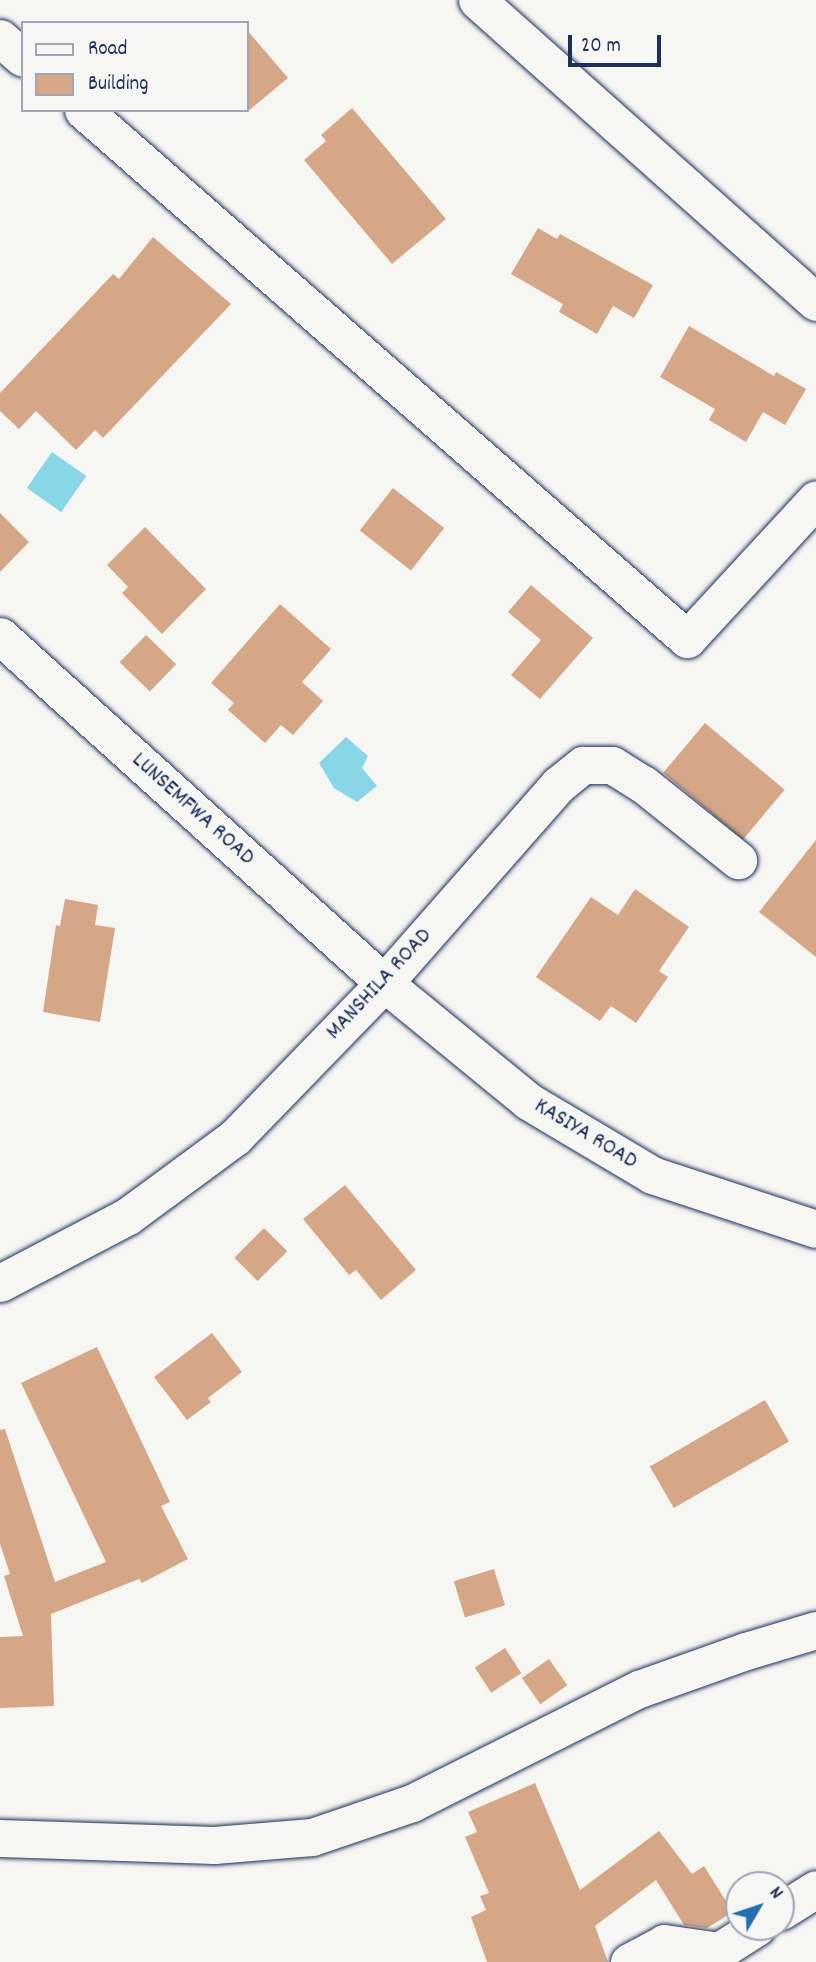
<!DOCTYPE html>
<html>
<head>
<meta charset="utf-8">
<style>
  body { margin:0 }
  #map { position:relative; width:816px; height:1962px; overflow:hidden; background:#f6f6f2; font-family:Dekko,sans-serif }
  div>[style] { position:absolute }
  .water>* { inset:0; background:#88d7e7; transform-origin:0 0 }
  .building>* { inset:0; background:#d5a787; transform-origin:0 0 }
  .roads { filter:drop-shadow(0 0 2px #1b2f5e) drop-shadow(0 0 2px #1b2f5e) }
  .street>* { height:37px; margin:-18.5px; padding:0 18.5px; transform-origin:18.5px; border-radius:18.5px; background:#f6f6f2 }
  span { translate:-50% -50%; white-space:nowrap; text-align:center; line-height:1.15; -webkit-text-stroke:5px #f6f6f2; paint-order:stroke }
  .street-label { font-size:23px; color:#1b2f5e }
  .legend { position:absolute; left:21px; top:21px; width:228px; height:91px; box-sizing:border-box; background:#f6f6f2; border:2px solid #9ea6b7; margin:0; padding:9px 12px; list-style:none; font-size:21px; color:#1b2f5e }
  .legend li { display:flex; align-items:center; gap:14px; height:35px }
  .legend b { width:35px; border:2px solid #9ea6b7 }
  .north { position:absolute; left:725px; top:1871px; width:70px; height:70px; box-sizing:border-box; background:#f6f6f2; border:2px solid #9ea6b7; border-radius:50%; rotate:51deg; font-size:19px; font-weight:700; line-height:28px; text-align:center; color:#1b2f5e }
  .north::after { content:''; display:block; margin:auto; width:24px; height:32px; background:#1f6fb2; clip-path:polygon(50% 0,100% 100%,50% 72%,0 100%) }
  .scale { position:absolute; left:568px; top:35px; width:93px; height:32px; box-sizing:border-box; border:4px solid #1b2f5e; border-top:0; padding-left:9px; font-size:21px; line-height:24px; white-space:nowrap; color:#1b2f5e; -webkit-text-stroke:5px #f6f6f2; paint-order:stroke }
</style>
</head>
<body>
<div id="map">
  <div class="water">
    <i style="left:52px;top:452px;width:42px;height:44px;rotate:35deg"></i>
    <i style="clip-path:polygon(346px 737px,368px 756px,362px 768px,377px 786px,357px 802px,334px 788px,319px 763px)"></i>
  </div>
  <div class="building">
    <i style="clip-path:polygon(247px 30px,288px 78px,247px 112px)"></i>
    <i style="clip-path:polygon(352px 108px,446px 219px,392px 264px,304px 160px,326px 141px,321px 135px)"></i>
    <i style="clip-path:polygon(538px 228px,557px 239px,560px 234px,653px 285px,634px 318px,613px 306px,597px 334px,559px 312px,563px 304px,511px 274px)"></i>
    <i style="clip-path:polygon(153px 237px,231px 304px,103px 438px,95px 430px,76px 450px,36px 411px,19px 429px,0 411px,0 393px,113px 274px,119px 279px)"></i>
    <i style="clip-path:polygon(689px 326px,774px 376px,776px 372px,806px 389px,785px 425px,763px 412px,746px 442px,709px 420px,715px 409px,660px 377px)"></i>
    <i style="left:393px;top:488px;width:65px;height:54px;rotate:38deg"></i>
    <i style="clip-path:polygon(0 513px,29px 542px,0 572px)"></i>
    <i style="clip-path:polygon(145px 527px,206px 589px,162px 634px,122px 593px,128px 587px,107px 565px)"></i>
    <i style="clip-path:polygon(531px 585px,593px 638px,540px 699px,511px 675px,541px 640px,508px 612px)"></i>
    <i style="clip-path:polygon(280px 604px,331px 649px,302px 682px,323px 701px,293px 735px,281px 725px,265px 743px,228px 710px,234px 703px,211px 683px)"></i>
    <i style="left:146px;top:635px;width:42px;height:38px;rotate:44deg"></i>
    <i style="left:705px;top:723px;width:104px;height:65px;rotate:40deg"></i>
    <i style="clip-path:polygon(816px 840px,816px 957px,759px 912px)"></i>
    <i style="clip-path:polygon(635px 889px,689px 927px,659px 971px,668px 977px,636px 1023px,611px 1006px,600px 1021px,536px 977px,591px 897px,618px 915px)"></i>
    <i style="clip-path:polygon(65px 899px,98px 905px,95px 925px,115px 928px,100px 1022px,43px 1012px,56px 925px,60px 926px)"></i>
    <i style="clip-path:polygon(345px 1185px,416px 1270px,381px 1300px,356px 1270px,349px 1275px,303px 1219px)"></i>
    <i style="left:264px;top:1228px;width:33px;height:42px;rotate:45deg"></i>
    <i style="clip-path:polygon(212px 1333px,242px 1372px,208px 1398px,211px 1402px,187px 1420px,154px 1377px)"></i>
    <i style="clip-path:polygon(97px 1347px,170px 1502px,161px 1506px,188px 1559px,142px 1583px,139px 1579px,51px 1614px,54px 1706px,0 1708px,0 1637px,23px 1636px,4px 1576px,10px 1574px,0 1544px,0 1430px,5px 1429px,55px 1582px,106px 1562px,21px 1383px)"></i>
    <i style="left:765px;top:1400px;width:48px;height:133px;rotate:60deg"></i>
    <i style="left:494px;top:1569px;width:38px;height:42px;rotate:73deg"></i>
    <i style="left:505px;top:1648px;width:30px;height:36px;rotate:57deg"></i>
    <i style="left:549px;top:1659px;width:32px;height:33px;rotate:55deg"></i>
    <i style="clip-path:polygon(535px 1783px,580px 1890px,659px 1831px,692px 1874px,704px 1866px,733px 1912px,707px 1928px,684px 1925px,656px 1880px,595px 1926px,608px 1962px,487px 1962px,471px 1917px,486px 1910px,480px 1896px,489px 1893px,465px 1837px,477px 1832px,468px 1812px)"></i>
  </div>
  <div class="roads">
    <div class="street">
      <i style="left:477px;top:0;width:454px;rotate:41.7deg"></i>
      <i style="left:0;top:38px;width:30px;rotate:41deg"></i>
      <i style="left:83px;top:110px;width:803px;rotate:41.21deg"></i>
      <i style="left:687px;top:639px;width:190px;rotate:-47.3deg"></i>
      <i style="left:0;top:636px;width:518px;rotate:42.1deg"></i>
      <i style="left:384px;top:983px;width:186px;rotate:39.3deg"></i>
      <i style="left:528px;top:1101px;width:144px;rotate:30.8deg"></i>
      <i style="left:652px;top:1175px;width:173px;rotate:18.2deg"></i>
      <i style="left:0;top:1283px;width:144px;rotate:-27.6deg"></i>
      <i style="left:128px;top:1216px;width:133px;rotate:-36.4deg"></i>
      <i style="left:235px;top:1137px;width:214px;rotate:-45.9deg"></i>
      <i style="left:384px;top:983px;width:264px;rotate:-48.7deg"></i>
      <i style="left:558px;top:785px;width:32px;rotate:-39deg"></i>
      <i style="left:583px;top:765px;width:29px"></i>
      <i style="left:612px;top:765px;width:36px;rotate:32deg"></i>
      <i style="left:643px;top:784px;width:122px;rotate:38.7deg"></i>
      <i style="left:0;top:1838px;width:214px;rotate:1.9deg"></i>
      <i style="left:214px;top:1845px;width:98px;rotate:-4.7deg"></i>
      <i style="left:312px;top:1837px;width:106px;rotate:-18.8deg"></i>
      <i style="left:412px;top:1803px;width:254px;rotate:-26.7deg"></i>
      <i style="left:639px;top:1689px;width:114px;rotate:-19.6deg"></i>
      <i style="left:746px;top:1651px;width:73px;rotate:-16.7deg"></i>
      <i style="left:781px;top:1911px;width:41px;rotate:-32.2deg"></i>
      <i style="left:629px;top:1962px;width:40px;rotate:-28deg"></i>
      <i style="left:664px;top:1943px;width:56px;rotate:8.3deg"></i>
      <i style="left:719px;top:1951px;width:45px;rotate:-32.3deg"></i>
    </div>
  </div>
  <div class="street-label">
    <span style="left:192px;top:810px;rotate:42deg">LUNSEMFWA ROAD</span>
    <span style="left:380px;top:985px;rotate:-47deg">MANSHILA ROAD</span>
    <span style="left:585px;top:1135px;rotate:31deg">KASIYA ROAD</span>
  </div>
  <ul class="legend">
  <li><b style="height:9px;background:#f6f6f2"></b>Road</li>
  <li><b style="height:19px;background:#d5a787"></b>Building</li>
  </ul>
  <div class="north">N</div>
  <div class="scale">20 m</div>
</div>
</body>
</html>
